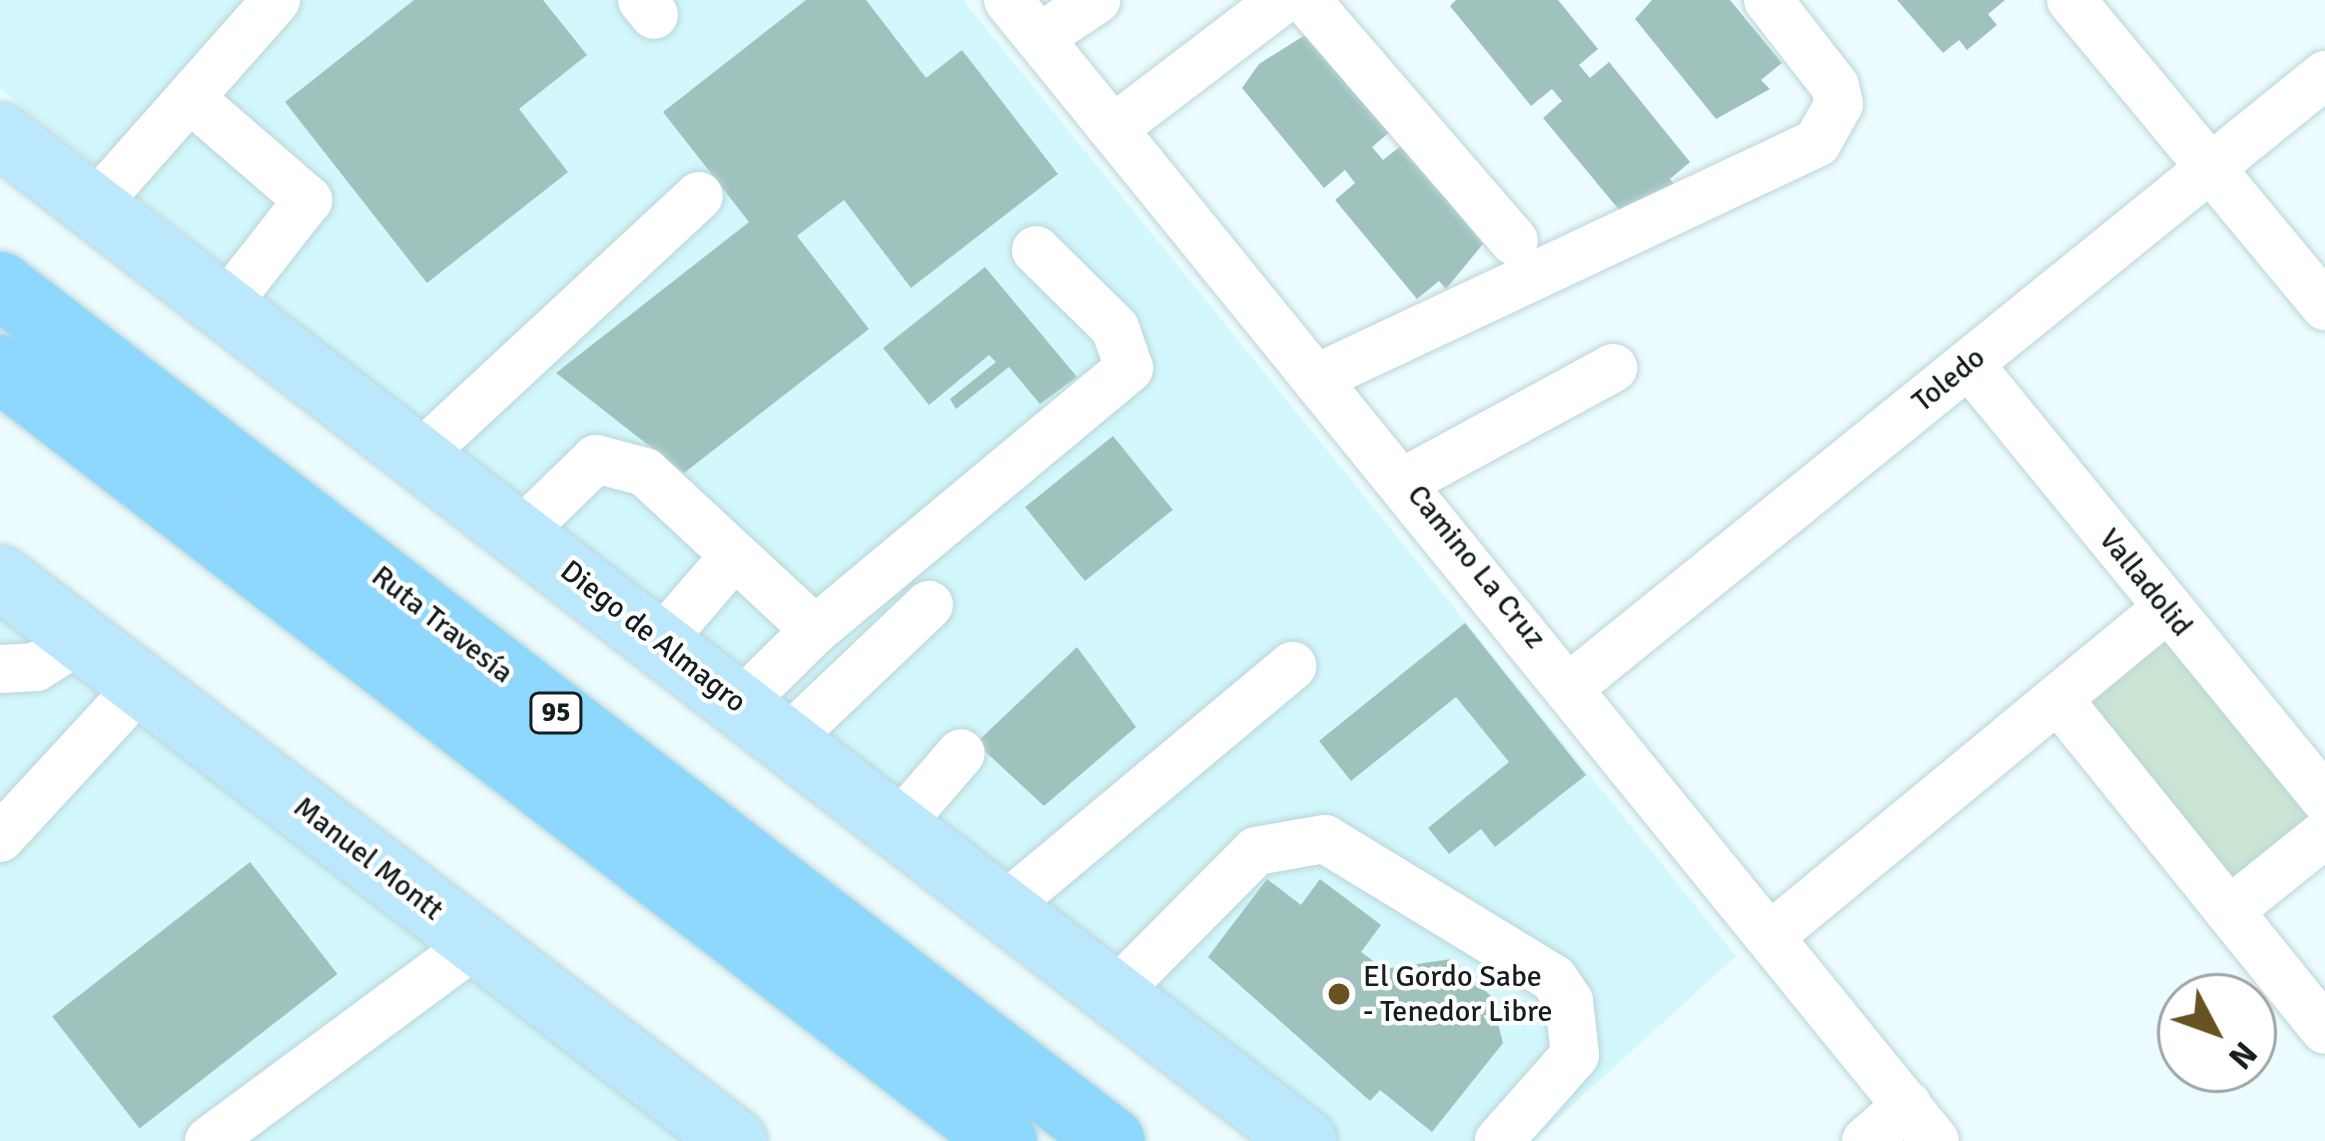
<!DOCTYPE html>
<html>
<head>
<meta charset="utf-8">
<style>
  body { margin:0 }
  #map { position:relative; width:2325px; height:1141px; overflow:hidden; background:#ecfcfe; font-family:Signika,sans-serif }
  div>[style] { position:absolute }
  .built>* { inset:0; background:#d2f7fc }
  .green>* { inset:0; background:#cbe5d4; transform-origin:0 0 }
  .building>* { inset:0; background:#9fc3bc; transform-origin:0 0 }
  .roads { filter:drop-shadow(0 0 3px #bbd5d9) drop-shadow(0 0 3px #bbd5d9) }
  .minor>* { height:48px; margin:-24px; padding:0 24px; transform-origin:24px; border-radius:24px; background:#fff }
  .major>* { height:63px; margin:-31.5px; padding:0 31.5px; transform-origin:31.5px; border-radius:31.5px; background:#bce8fe }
  .highway>* { height:66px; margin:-33px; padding:0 33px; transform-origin:33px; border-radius:33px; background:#8fd8fd }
  .dots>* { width:33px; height:33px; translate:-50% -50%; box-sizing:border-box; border:6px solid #fff; border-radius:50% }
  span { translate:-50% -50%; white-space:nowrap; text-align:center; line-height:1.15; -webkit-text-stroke:9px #fff; paint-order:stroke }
  .shield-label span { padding:3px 9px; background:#fff; border:3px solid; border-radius:9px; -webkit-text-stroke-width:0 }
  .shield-label { font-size:27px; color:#141e1f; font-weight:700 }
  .street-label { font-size:30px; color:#141e1f }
  .poi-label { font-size:30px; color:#141e1f }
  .left { translate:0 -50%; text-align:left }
  .north { position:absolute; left:2157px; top:973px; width:120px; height:120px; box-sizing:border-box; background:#fff; border:3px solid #a1a5a5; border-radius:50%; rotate:131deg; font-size:33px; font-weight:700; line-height:48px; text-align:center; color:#141e1f }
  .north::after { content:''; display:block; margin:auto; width:42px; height:54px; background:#695222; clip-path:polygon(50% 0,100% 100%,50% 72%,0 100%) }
</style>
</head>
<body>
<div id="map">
  <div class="built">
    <i style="clip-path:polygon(0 0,963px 0,1736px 956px,1533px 1141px,1336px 1141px,0 89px)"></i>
    <i style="clip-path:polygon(0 616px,688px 1141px,0 1141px)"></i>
  </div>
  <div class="green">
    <i style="left:2180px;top:630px;width:231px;height:132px;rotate:53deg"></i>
  </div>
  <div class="building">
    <i style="clip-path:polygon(414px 0,543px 0,587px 55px,519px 109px,568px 172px,427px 283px,285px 102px)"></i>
    <i style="clip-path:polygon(806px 0,866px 0,926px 78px,962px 50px,1058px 174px,911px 288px,844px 200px,797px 236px,869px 329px,684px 473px,556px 373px,749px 222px,663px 112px)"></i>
    <i style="clip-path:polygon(1456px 0,1558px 0,1598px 49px,1579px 65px,1590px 78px,1609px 62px,1690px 162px,1670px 179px,1677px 188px,1625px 217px,1543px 118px,1562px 101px,1552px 89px,1531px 106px,1450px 6px)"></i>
    <i style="clip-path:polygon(1652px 0,1730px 0,1782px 63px,1761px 80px,1770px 89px,1716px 119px,1635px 19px)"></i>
    <i style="clip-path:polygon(1897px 0,2005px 0,1988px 14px,1997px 25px,1967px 50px,1959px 40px,1943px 53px)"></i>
    <i style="clip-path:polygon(1310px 32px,1391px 131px,1372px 147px,1383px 160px,1402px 145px,1483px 244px,1446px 289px,1439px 281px,1417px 299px,1335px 200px,1355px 183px,1345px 170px,1324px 188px,1242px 88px,1259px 64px)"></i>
    <i style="clip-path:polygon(985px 267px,1077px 377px,1040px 404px,1009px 367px,956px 409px,950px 399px,996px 362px,989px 355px,929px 405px,883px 348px)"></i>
    <i style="left:1113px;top:436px;width:95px;height:113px;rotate:51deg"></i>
    <i style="clip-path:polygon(1465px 623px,1586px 775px,1495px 847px,1481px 829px,1449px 854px,1428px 828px,1509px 762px,1456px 697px,1351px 781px,1319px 741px)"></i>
    <i style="clip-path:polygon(1077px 647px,1136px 727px,1044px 806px,976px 743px)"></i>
    <i style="left:250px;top:862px;width:142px;height:251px;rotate:52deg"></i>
    <i style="clip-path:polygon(1267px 879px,1301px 905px,1320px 879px,1381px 925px,1361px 952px,1384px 969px,1451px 959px,1491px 996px,1503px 1043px,1432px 1132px,1380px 1090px,1370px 1101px,1208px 957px)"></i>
  </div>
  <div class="roads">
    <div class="minor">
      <i style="left:642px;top:0;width:19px;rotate:51deg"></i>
      <i style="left:1008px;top:0;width:1470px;rotate:50.91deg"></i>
      <i style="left:1306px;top:0;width:318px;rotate:49.2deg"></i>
      <i style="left:2071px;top:0;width:398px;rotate:50.3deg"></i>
      <i style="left:1039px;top:38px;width:69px;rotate:-33.7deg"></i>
      <i style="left:191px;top:99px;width:155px;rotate:40.8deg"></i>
      <i style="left:308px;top:200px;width:135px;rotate:128.1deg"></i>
      <i style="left:1114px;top:128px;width:211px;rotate:-37.3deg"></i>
      <i style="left:94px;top:206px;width:275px;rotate:-48.5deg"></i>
      <i style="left:1969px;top:364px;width:562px;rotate:50.7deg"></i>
      <i style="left:1319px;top:377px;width:550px;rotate:-25.17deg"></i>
      <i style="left:1817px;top:143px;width:45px;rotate:-60.6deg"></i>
      <i style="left:1839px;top:104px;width:18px;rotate:-103deg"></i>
      <i style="left:1835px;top:86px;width:109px;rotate:-127.9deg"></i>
      <i style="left:419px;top:456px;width:382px;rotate:-42.9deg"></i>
      <i style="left:1405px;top:481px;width:237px;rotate:-28.5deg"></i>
      <i style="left:520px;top:533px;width:106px;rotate:-44.2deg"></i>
      <i style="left:596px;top:459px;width:51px;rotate:14.9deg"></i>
      <i style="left:645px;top:472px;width:232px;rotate:42.9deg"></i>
      <i style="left:815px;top:630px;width:105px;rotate:135.4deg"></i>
      <i style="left:815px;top:630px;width:409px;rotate:-39.8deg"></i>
      <i style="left:1129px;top:368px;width:42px;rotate:-109.3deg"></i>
      <i style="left:1115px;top:328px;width:111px;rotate:-135.4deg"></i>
      <i style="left:660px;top:642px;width:113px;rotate:-49.3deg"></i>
      <i style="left:0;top:669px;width:36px;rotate:-3deg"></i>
      <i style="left:36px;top:667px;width:53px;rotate:-31.9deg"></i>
      <i style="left:1572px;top:685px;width:969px;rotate:-39.01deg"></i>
      <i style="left:2058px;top:699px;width:425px;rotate:51.1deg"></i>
      <i style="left:787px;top:740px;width:196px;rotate:-43.6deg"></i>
      <i style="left:898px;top:826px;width:96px;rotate:-49.2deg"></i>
      <i style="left:0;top:838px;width:208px;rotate:-47.3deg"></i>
      <i style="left:1004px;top:907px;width:376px;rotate:-39.9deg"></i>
      <i style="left:2229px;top:911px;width:123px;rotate:-38.7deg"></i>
      <i style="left:1774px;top:933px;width:509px;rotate:-39.57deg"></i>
      <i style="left:1115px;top:993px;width:200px;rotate:-45.2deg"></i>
      <i style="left:1256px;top:851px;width:70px;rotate:-9.9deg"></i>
      <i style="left:1325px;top:839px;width:268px;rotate:31.4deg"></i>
      <i style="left:1554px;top:979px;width:27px;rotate:56deg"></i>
      <i style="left:1569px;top:1001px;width:54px;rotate:83.7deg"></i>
      <i style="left:1575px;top:1055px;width:115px;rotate:131.5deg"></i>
      <i style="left:209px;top:1141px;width:333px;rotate:-36.5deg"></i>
      <i style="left:1866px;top:1141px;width:55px;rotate:-41.3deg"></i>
    </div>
    <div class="major">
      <i style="left:0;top:134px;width:1648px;rotate:37.66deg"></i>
      <i style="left:0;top:577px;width:926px;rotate:37.5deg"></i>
    </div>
    <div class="highway">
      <i style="left:0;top:285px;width:1403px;rotate:37.59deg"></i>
      <i style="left:0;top:368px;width:1267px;rotate:37.59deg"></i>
    </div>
  </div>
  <div class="dots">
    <i style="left:1339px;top:994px;background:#695222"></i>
  </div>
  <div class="shield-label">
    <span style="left:556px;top:713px">95</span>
  </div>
  <div class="street-label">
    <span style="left:1949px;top:380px;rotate:-39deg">Toledo</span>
    <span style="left:1476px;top:567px;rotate:51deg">Camino La Cruz</span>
    <span style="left:2145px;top:583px;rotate:51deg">Valladolid</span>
    <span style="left:442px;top:625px;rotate:38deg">Ruta Travesía</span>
    <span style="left:653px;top:637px;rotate:38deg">Diego de Almagro</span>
    <span style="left:368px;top:859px;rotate:38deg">Manuel Montt</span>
  </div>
  <div class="poi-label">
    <span class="left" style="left:1363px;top:994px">El Gordo Sabe<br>- Tenedor Libre</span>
  </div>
  <div class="north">N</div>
</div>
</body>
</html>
